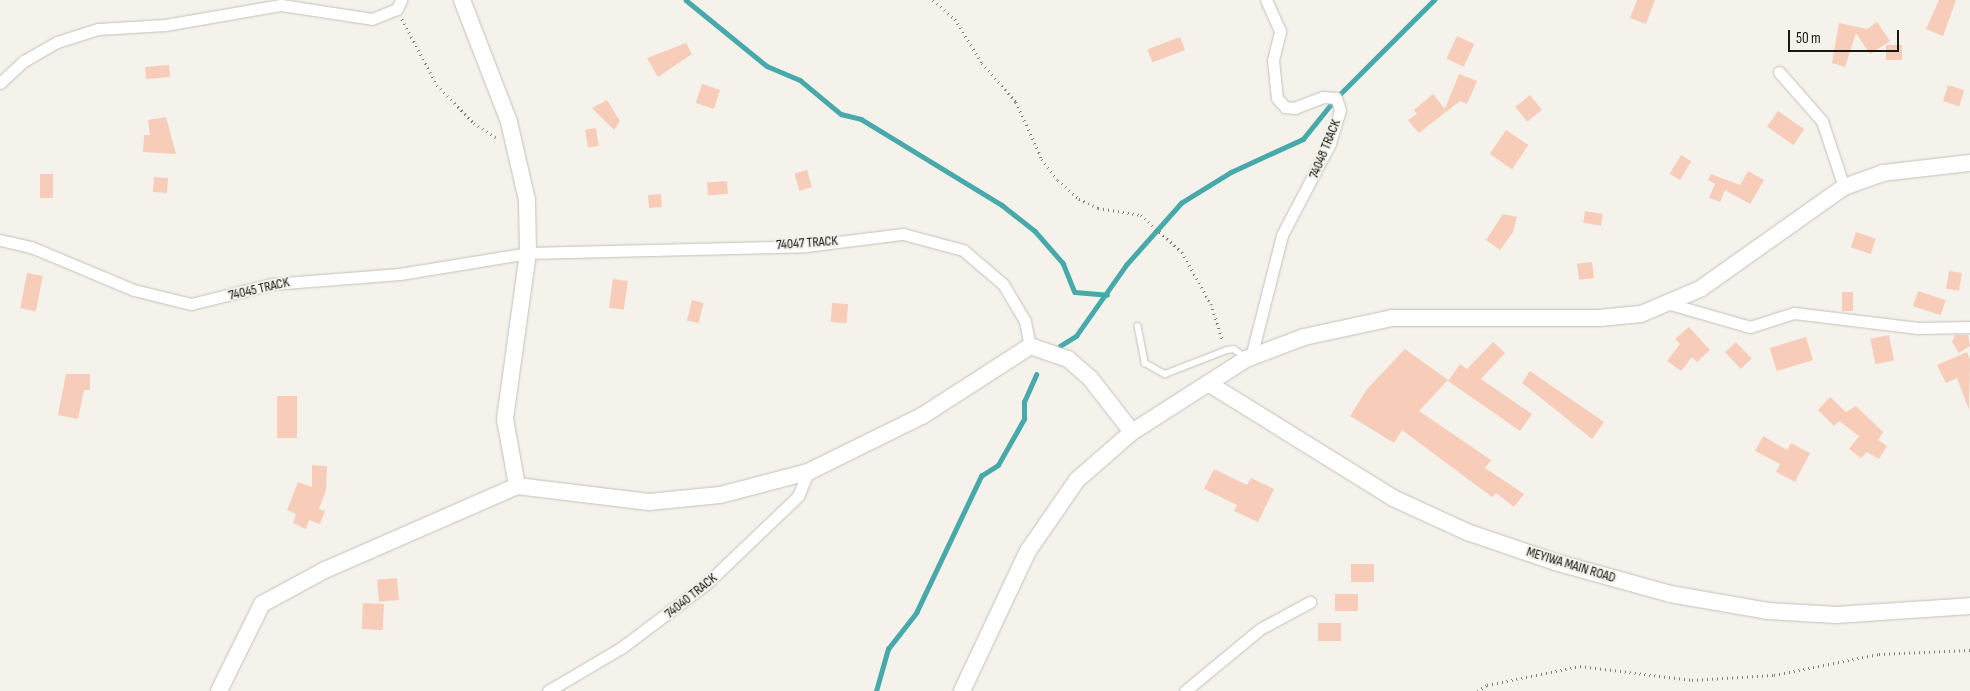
<!DOCTYPE html>
<html>
<head>
<meta charset="utf-8">
<style>
  body { margin:0 }
  #map { position:relative; width:1970px; height:691px; overflow:hidden; background:#f4f2eb; font-family:"Sofia Sans Condensed",sans-serif }
  div>[style] { position:absolute }
  .stream>* { height:4.5px; margin:-2.25px; padding:0 2.25px; transform-origin:2.25px; border-radius:2.25px; background:#47a9aa }
  .building>* { inset:0; background:#f7cdba; transform-origin:0 0 }
  .path>* { height:2.5px; margin-top:-1.25px; transform-origin:0; background:repeating-linear-gradient(90deg,#807f7a 0 1px,transparent 0 5px) }
  .roads { filter:drop-shadow(0 0 1px #c3c1ba) drop-shadow(0 0 1px #c3c1ba) }
  .lane>* { height:5.5px; margin:-2.75px; padding:0 2.75px; transform-origin:2.75px; border-radius:2.75px; background:#fff }
  .street>* { height:11px; margin:-5.5px; padding:0 5.5px; transform-origin:5.5px; border-radius:5.5px; background:#fff }
  .secondary>* { height:16px; margin:-8px; padding:0 8px; transform-origin:8px; border-radius:8px; background:#fff }
  span { translate:-50% -50%; white-space:nowrap; text-align:center; line-height:1.15; -webkit-text-stroke:4px #f4f2eb; paint-order:stroke }
  .street-label { font-size:14px; color:#171714 }
  .scale { position:absolute; left:1788px; top:30px; width:111px; height:22px; box-sizing:border-box; border:2px solid #171714; border-top:0; padding-left:6px; font-size:15px; line-height:18px; white-space:nowrap; color:#171714; -webkit-text-stroke:4px #f4f2eb; paint-order:stroke }
</style>
</head>
<body>
<div id="map">
  <div class="stream">
    <i style="left:686px;top:0;width:104px;rotate:39.2deg"></i>
    <i style="left:767px;top:66px;width:36px;rotate:23deg"></i>
    <i style="left:800px;top:80px;width:53px;rotate:39.7deg"></i>
    <i style="left:841px;top:114px;width:21px;rotate:14deg"></i>
    <i style="left:861px;top:119px;width:165px;rotate:31.4deg"></i>
    <i style="left:1002px;top:205px;width:42px;rotate:38.2deg"></i>
    <i style="left:1035px;top:231px;width:43px;rotate:48.8deg"></i>
    <i style="left:1063px;top:263px;width:31px;rotate:68deg"></i>
    <i style="left:1075px;top:292px;width:32px;rotate:5deg"></i>
    <i style="left:1060px;top:346px;width:19px;rotate:-32deg"></i>
    <i style="left:1076px;top:336px;width:87px;rotate:-54.8deg"></i>
    <i style="left:1126px;top:265px;width:83px;rotate:-48.4deg"></i>
    <i style="left:1181px;top:203px;width:59px;rotate:-31.8deg"></i>
    <i style="left:1231px;top:172px;width:79px;rotate:-24.6deg"></i>
    <i style="left:1303px;top:139px;width:53px;rotate:-51.2deg"></i>
    <i style="left:1336px;top:98px;width:139px;rotate:-45deg"></i>
    <i style="left:876px;top:691px;width:44px;rotate:-74.1deg"></i>
    <i style="left:888px;top:649px;width:46px;rotate:-52.1deg"></i>
    <i style="left:916px;top:613px;width:152px;rotate:-64.6deg"></i>
    <i style="left:981px;top:476px;width:20px;rotate:-33deg"></i>
    <i style="left:998px;top:465px;width:53px;rotate:-60.5deg"></i>
    <i style="left:1024px;top:419px;width:17px;rotate:-90deg"></i>
    <i style="left:1024px;top:402px;width:30px;rotate:-66deg"></i>
  </div>
  <div class="building">
    <i style="clip-path:polygon(1637px 0,1655px 0,1646px 24px,1630px 18px)"></i>
    <i style="clip-path:polygon(1939px 0,1956px 0,1943px 36px,1926px 29px)"></i>
    <i style="clip-path:polygon(1877px 22px,1890px 41px,1870px 54px,1856px 33px,1845px 67px,1832px 63px,1839px 23px,1867px 29px)"></i>
    <i style="left:1457px;top:36px;width:19px;height:25px;rotate:25deg"></i>
    <i style="left:1180px;top:37px;width:14px;height:35px;rotate:69deg"></i>
    <i style="clip-path:polygon(686px 43px,692px 54px,658px 77px,647px 58px)"></i>
    <i style="left:1902px;top:45px;width:15px;height:16px;rotate:90deg"></i>
    <i style="left:169px;top:65px;width:12px;height:24px;rotate:85deg"></i>
    <i style="clip-path:polygon(1459px 74px,1477px 81px,1467px 104px,1460px 101px,1419px 133px,1408px 120px,1417px 114px,1414px 110px,1433px 94px,1445px 109px)"></i>
    <i style="left:702px;top:84px;width:19px;height:20px;rotate:18deg"></i>
    <i style="left:1948px;top:85px;width:17px;height:17px;rotate:17deg"></i>
    <i style="left:1530px;top:95px;width:19px;height:19px;rotate:51deg"></i>
    <i style="clip-path:polygon(607px 100px,620px 121px,614px 130px,592px 108px)"></i>
    <i style="left:1778px;top:111px;width:32px;height:19px;rotate:35deg"></i>
    <i style="clip-path:polygon(166px 117px,176px 154px,143px 152px,144px 135px,150px 135px,148px 120px)"></i>
    <i style="left:596px;top:128px;width:18px;height:11px;rotate:81deg"></i>
    <i style="left:1506px;top:130px;width:27px;height:29px;rotate:34deg"></i>
    <i style="left:1681px;top:155px;width:12px;height:22px;rotate:31deg"></i>
    <i style="left:807px;top:170px;width:18px;height:13px;rotate:74deg"></i>
    <i style="clip-path:polygon(1748px 171px,1764px 180px,1750px 204px,1725px 190px,1720px 202px,1709px 198px,1715px 184px,1708px 180px,1711px 174px,1740px 185px)"></i>
    <i style="left:40px;top:174px;width:13px;height:24px"></i>
    <i style="left:154px;top:177px;width:14px;height:15px;rotate:4deg"></i>
    <i style="left:727px;top:181px;width:13px;height:20px;rotate:86deg"></i>
    <i style="left:661px;top:194px;width:13px;height:13px;rotate:86deg"></i>
    <i style="left:1585px;top:211px;width:18px;height:12px;rotate:9deg"></i>
    <i style="clip-path:polygon(1503px 214px,1517px 217px,1513px 232px,1500px 250px,1486px 240px)"></i>
    <i style="left:1856px;top:232px;width:21px;height:16px;rotate:19deg"></i>
    <i style="left:1592px;top:262px;width:16px;height:15px;rotate:83deg"></i>
    <i style="left:1949px;top:271px;width:13px;height:18px;rotate:9deg"></i>
    <i style="left:27px;top:273px;width:16px;height:36px;rotate:11deg"></i>
    <i style="left:613px;top:279px;width:15px;height:29px;rotate:8deg"></i>
    <i style="left:1918px;top:291px;width:29px;height:16px;rotate:18deg"></i>
    <i style="left:1842px;top:292px;width:11px;height:19px"></i>
    <i style="left:692px;top:300px;width:12px;height:21px;rotate:14deg"></i>
    <i style="left:832px;top:303px;width:16px;height:19px;rotate:4deg"></i>
    <i style="clip-path:polygon(1689px 327px,1710px 350px,1697px 362px,1692px 357px,1681px 371px,1667px 361px,1680px 344px,1675px 339px)"></i>
    <i style="left:1889px;top:335px;width:26px;height:19px;rotate:79deg"></i>
    <i style="clip-path:polygon(1955px 335px,1968px 335px,1970px 346px,1959px 353px,1952px 342px)"></i>
    <i style="left:1806px;top:337px;width:24px;height:38px;rotate:73deg"></i>
    <i style="clip-path:polygon(1493px 342px,1505px 353px,1481px 379px,1532px 414px,1520px 431px,1448px 381px,1460px 364px,1467px 369px)"></i>
    <i style="left:1736px;top:342px;width:23px;height:15px;rotate:47deg"></i>
    <i style="clip-path:polygon(1405px 349px,1448px 380px,1419px 411px,1491px 460px,1485px 468px,1524px 494px,1514px 507px,1496px 493px,1492px 497px,1402px 430px,1394px 443px,1350px 416px,1367px 389px)"></i>
    <i style="clip-path:polygon(1967px 352px,1970px 360px,1969px 410px,1957px 378px,1946px 383px,1937px 365px)"></i>
    <i style="clip-path:polygon(1530px 371px,1604px 422px,1592px 439px,1522px 383px)"></i>
    <i style="clip-path:polygon(66px 374px,90px 374px,90px 390px,84px 390px,78px 419px,58px 415px)"></i>
    <i style="left:277px;top:396px;width:20px;height:42px"></i>
    <i style="clip-path:polygon(1830px 397px,1846px 412px,1856px 406px,1883px 432px,1878px 440px,1887px 446px,1879px 459px,1867px 452px,1861px 458px,1849px 449px,1859px 436px,1839px 421px,1834px 426px,1818px 410px)"></i>
    <i style="clip-path:polygon(1763px 436px,1787px 450px,1791px 443px,1810px 453px,1795px 482px,1776px 472px,1780px 464px,1755px 451px)"></i>
    <i style="clip-path:polygon(312px 465px,327px 466px,326px 490px,319px 509px,325px 511px,320px 524px,309px 520px,306px 529px,293px 523px,296px 514px,287px 510px,298px 482px,312px 487px)"></i>
    <i style="clip-path:polygon(1214px 469px,1247px 485px,1251px 478px,1274px 489px,1258px 522px,1234px 511px,1237px 505px,1204px 489px)"></i>
    <i style="left:1374px;top:564px;width:18px;height:23px;rotate:90deg"></i>
    <i style="left:397px;top:578px;width:22px;height:20px;rotate:85deg"></i>
    <i style="left:1358px;top:594px;width:17px;height:23px;rotate:90deg"></i>
    <i style="left:363px;top:603px;width:21px;height:26px;rotate:3deg"></i>
    <i style="left:1318px;top:623px;width:23px;height:18px"></i>
  </div>
  <div class="path">
    <i style="left:933px;top:0;width:29px;rotate:41deg"></i>
    <i style="left:955px;top:19px;width:52px;rotate:58.5deg"></i>
    <i style="left:982px;top:63px;width:52px;rotate:48.9deg"></i>
    <i style="left:1016px;top:102px;width:63px;rotate:65.5deg"></i>
    <i style="left:1042px;top:159px;width:26px;rotate:53deg"></i>
    <i style="left:1058px;top:180px;width:28px;rotate:42deg"></i>
    <i style="left:1079px;top:199px;width:21px;rotate:25deg"></i>
    <i style="left:1098px;top:208px;width:44px;rotate:9.2deg"></i>
    <i style="left:1141px;top:215px;width:55px;rotate:42.1deg"></i>
    <i style="left:1182px;top:252px;width:60px;rotate:60.9deg"></i>
    <i style="left:1211px;top:304px;width:39px;rotate:72deg"></i>
    <i style="left:402px;top:19px;width:75px;rotate:62.1deg"></i>
    <i style="left:437px;top:85px;width:53px;rotate:45.8deg"></i>
    <i style="left:474px;top:123px;width:27px;rotate:34deg"></i>
    <i style="left:1477px;top:691px;width:12px;rotate:-31deg"></i>
    <i style="left:1487px;top:685px;width:95px;rotate:-11.5deg"></i>
    <i style="left:1580px;top:666px;width:113px;rotate:7.1deg"></i>
    <i style="left:1692px;top:680px;width:82px;rotate:-3.5deg"></i>
    <i style="left:1774px;top:675px;width:107px;rotate:-11.3deg"></i>
    <i style="left:1879px;top:654px;width:91px;rotate:-2.5deg"></i>
  </div>
  <div class="roads">
    <div class="lane">
      <i style="left:1138px;top:326px;width:38px;rotate:79deg"></i>
      <i style="left:1145px;top:363px;width:23px;rotate:29deg"></i>
      <i style="left:1165px;top:374px;width:66px;rotate:-21.2deg"></i>
      <i style="left:1227px;top:350px;width:7px;rotate:-8deg"></i>
      <i style="left:1234px;top:349px;width:14px;rotate:36deg"></i>
    </div>
    <div class="street">
      <i style="left:1779px;top:72px;width:65px;rotate:48.7deg"></i>
      <i style="left:1822px;top:121px;width:70px;rotate:71.6deg"></i>
      <i style="left:0;top:83px;width:33px;rotate:-43deg"></i>
      <i style="left:24px;top:61px;width:38px;rotate:-30deg"></i>
      <i style="left:57px;top:42px;width:43px;rotate:-17.6deg"></i>
      <i style="left:98px;top:29px;width:67px;rotate:-3.4deg"></i>
      <i style="left:165px;top:25px;width:118px;rotate:-9.8deg"></i>
      <i style="left:281px;top:5px;width:92px;rotate:8.7deg"></i>
      <i style="left:372px;top:19px;width:27px;rotate:-22deg"></i>
      <i style="left:397px;top:9px;width:10px;rotate:-66deg"></i>
      <i style="left:0;top:240px;width:32px;rotate:13deg"></i>
      <i style="left:31px;top:247px;width:112px;rotate:22.7deg"></i>
      <i style="left:134px;top:290px;width:59px;rotate:13.8deg"></i>
      <i style="left:191px;top:304px;width:83px;rotate:-13.9deg"></i>
      <i style="left:272px;top:284px;width:128px;rotate:-4.5deg"></i>
      <i style="left:400px;top:274px;width:130px;rotate:-9.3deg"></i>
      <i style="left:528px;top:253px;width:278px;rotate:-1.4deg"></i>
      <i style="left:806px;top:246px;width:98px;rotate:-7.1deg"></i>
      <i style="left:903px;top:234px;width:62px;rotate:14.9deg"></i>
      <i style="left:963px;top:250px;width:52px;rotate:40.4deg"></i>
      <i style="left:1003px;top:284px;width:43px;rotate:59.3deg"></i>
      <i style="left:1025px;top:321px;width:25px;rotate:79deg"></i>
      <i style="left:1670px;top:304px;width:83px;rotate:16deg"></i>
      <i style="left:1750px;top:327px;width:46px;rotate:-17.7deg"></i>
      <i style="left:1794px;top:313px;width:125px;rotate:6.9deg"></i>
      <i style="left:1918px;top:328px;width:52px;rotate:-1.1deg"></i>
      <i style="left:1251px;top:357px;width:126px;rotate:-75.7deg"></i>
      <i style="left:1282px;top:235px;width:104px;rotate:-62.4deg"></i>
      <i style="left:1330px;top:143px;width:34px;rotate:-73deg"></i>
      <i style="left:1340px;top:110px;width:13px;rotate:-108deg"></i>
      <i style="left:1336px;top:98px;width:13px;rotate:-176deg"></i>
      <i style="left:1323px;top:97px;width:30px;rotate:159deg"></i>
      <i style="left:1295px;top:108px;width:10px;rotate:-174deg"></i>
      <i style="left:1285px;top:107px;width:12px;rotate:-132deg"></i>
      <i style="left:1277px;top:98px;width:38px;rotate:-96deg"></i>
      <i style="left:1273px;top:60px;width:30px;rotate:-76deg"></i>
      <i style="left:1280px;top:31px;width:34px;rotate:-114deg"></i>
      <i style="left:548px;top:691px;width:85px;rotate:-30.5deg"></i>
      <i style="left:621px;top:648px;width:105px;rotate:-36.9deg"></i>
      <i style="left:705px;top:585px;width:129px;rotate:-43.7deg"></i>
      <i style="left:798px;top:496px;width:26px;rotate:-67deg"></i>
      <i style="left:1185px;top:691px;width:97px;rotate:-39.6deg"></i>
      <i style="left:1260px;top:629px;width:57px;rotate:-28.4deg"></i>
    </div>
    <div class="secondary">
      <i style="left:462px;top:0;width:131px;rotate:68.9deg"></i>
      <i style="left:509px;top:122px;width:80px;rotate:77deg"></i>
      <i style="left:527px;top:200px;width:53px;rotate:88.9deg"></i>
      <i style="left:528px;top:253px;width:168px;rotate:97.9deg"></i>
      <i style="left:505px;top:419px;width:68px;rotate:79.8deg"></i>
      <i style="left:1211px;top:385px;width:214px;rotate:31.8deg"></i>
      <i style="left:1393px;top:498px;width:81px;rotate:24.7deg"></i>
      <i style="left:1467px;top:532px;width:93px;rotate:18.8deg"></i>
      <i style="left:1555px;top:562px;width:119px;rotate:15.5deg"></i>
      <i style="left:1670px;top:594px;width:99px;rotate:9.8deg"></i>
      <i style="left:1768px;top:611px;width:68px;rotate:3.4deg"></i>
      <i style="left:1836px;top:615px;width:134px;rotate:-3.8deg"></i>
      <i style="left:219px;top:691px;width:97px;rotate:-63.7deg"></i>
      <i style="left:262px;top:604px;width:72px;rotate:-28.4deg"></i>
      <i style="left:325px;top:570px;width:210px;rotate:-23.6deg"></i>
      <i style="left:517px;top:486px;width:133px;rotate:6.9deg"></i>
      <i style="left:649px;top:502px;width:71px;rotate:-5.6deg"></i>
      <i style="left:720px;top:495px;width:91px;rotate:-14.6deg"></i>
      <i style="left:808px;top:472px;width:127px;rotate:-26.2deg"></i>
      <i style="left:922px;top:416px;width:129px;rotate:-32.9deg"></i>
      <i style="left:1030px;top:346px;width:40px;rotate:18.9deg"></i>
      <i style="left:1068px;top:359px;width:29px;rotate:41deg"></i>
      <i style="left:1090px;top:378px;width:68px;rotate:52.1deg"></i>
      <i style="left:962px;top:691px;width:155px;rotate:-64.8deg"></i>
      <i style="left:1028px;top:551px;width:86px;rotate:-55.4deg"></i>
      <i style="left:1077px;top:480px;width:73px;rotate:-41.1deg"></i>
      <i style="left:1132px;top:432px;width:135px;rotate:-32.6deg"></i>
      <i style="left:1246px;top:359px;width:62px;rotate:-20.8deg"></i>
      <i style="left:1304px;top:337px;width:90px;rotate:-12.2deg"></i>
      <i style="left:1392px;top:318px;width:207px"></i>
      <i style="left:1599px;top:318px;width:42px;rotate:-5.4deg"></i>
      <i style="left:1641px;top:314px;width:64px;rotate:-23deg"></i>
      <i style="left:1700px;top:289px;width:176px;rotate:-35.3deg"></i>
      <i style="left:1844px;top:187px;width:41px;rotate:-19.7deg"></i>
      <i style="left:1883px;top:173px;width:88px;rotate:-6.6deg"></i>
    </div>
  </div>
  <div class="street-label">
    <span style="left:1325px;top:149px;rotate:-68deg">74048 TRACK</span>
    <span style="left:807px;top:243px;rotate:-4deg">74047 TRACK</span>
    <span style="left:259px;top:289px;rotate:-13deg">74045 TRACK</span>
    <span style="left:1571px;top:565px;rotate:17deg">MEYIWA MAIN ROAD</span>
    <span style="left:691px;top:596px;rotate:-39deg">74040 TRACK</span>
  </div>
  <div class="scale">50 m</div>
</div>
</body>
</html>
